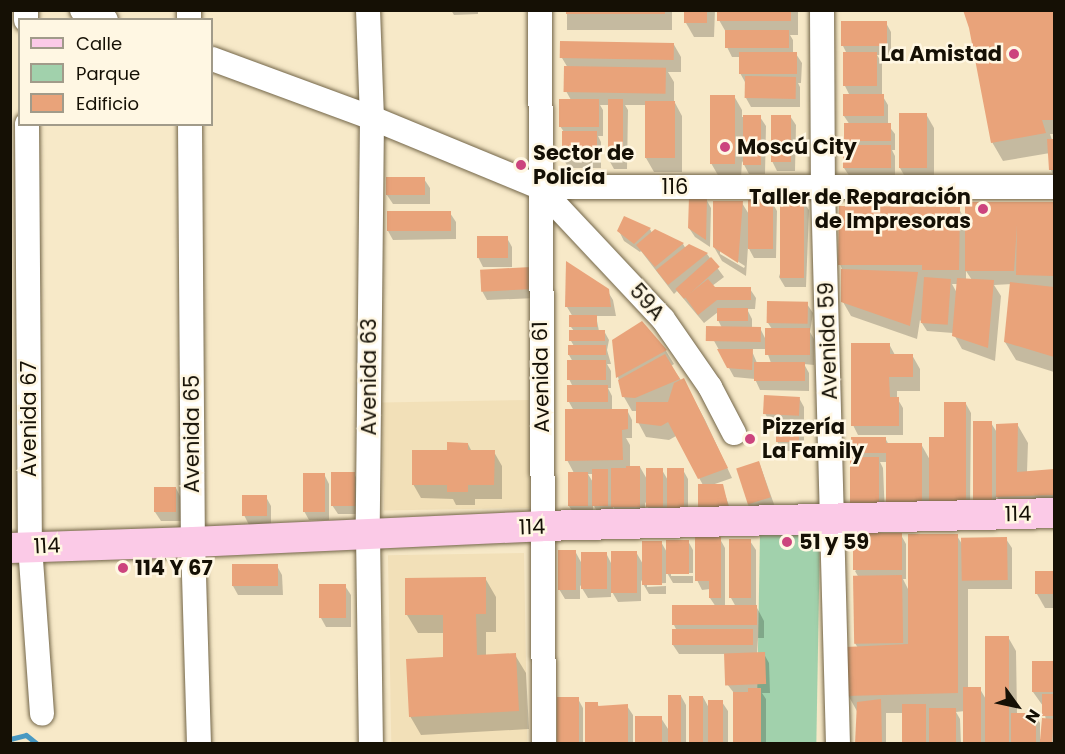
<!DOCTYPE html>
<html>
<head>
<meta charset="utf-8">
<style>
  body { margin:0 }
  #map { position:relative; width:1065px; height:754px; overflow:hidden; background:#f7e9c8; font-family:Poppins,sans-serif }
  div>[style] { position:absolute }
  .built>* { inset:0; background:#f2e0b8; transform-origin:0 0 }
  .green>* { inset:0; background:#a1d1ac; transform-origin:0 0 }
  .shadow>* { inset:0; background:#0003; transform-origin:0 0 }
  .stream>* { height:5px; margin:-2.5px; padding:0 2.5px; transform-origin:2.5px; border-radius:2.5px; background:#4999c2 }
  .building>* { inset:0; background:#e9a37a; transform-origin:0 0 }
  .roads { filter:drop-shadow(0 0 2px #726548) drop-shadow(0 0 2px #726548) }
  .minor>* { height:24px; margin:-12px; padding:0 12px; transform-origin:12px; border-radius:12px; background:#fff }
  .major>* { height:30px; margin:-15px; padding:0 15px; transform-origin:15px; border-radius:15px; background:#fbcae7 }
  .dots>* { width:16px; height:16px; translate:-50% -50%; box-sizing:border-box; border:3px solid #fff7e3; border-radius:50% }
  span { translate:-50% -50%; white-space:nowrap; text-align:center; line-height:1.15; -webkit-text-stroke:5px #fff7e3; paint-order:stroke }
  .poi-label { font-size:21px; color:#151005; font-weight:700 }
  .right { translate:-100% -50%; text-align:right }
  .left { translate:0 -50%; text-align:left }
  .street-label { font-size:21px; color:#151005 }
  .frame { position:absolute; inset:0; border:12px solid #151005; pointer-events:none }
  .legend { position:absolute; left:18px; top:18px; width:195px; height:108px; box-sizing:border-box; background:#fff7e3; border:2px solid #a19b8a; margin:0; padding:8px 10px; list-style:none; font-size:18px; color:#151005 }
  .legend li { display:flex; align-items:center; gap:12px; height:30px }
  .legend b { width:30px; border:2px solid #a19b8a }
  .north { position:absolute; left:987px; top:676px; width:60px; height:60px; -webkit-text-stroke:4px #fff7e3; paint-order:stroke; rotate:123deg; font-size:16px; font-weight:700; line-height:24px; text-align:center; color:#151005 }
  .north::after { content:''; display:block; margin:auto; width:21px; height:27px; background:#151005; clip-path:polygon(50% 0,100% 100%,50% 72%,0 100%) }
</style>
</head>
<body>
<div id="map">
  <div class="built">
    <i style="left:529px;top:400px;width:108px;height:147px;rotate:89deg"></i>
    <i style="left:524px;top:553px;width:190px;height:136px;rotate:89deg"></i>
  </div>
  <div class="green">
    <i style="left:760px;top:533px;width:60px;height:210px;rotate:1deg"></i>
  </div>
  <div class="shadow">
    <i style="clip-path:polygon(451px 10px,478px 10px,478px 14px,454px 15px)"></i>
    <i style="clip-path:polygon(482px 10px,498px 10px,498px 11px,483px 12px)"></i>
    <i style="left:567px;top:10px;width:105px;height:20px"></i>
    <i style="clip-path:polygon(686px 10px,715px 10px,714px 37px,694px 37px,686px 23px)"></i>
    <i style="clip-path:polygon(719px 10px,798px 10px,798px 35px,790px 35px,793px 40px,793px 54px,796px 54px,802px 63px,801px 83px,798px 83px,800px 87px,800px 107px,751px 107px,746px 98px,745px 82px,740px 73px,740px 57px,732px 57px,727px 47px,727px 34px,719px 20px)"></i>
    <i style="clip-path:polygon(965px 10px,1054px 10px,1054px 134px,1050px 134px,1052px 140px,1054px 140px,1054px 176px,1051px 170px,1050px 153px,1003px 161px,992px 142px,971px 28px)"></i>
    <i style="clip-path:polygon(886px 23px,891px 32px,891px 55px,877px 55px,882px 63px,882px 95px,888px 105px,888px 125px,895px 134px,895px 150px,892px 150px,895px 156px,895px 177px,850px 177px,844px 168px,844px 147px,849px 147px,845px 141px,850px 125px,844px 116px,850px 96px,845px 86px,847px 54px,843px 46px)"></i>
    <i style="clip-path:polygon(673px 43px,681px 57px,681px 72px,668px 72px,674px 82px,674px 101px,682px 116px,682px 172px,654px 172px,646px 158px,646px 105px,625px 105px,628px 110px,627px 169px,614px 169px,609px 160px,609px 105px,600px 105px,603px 110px,603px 136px,598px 136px,601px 142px,601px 168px,569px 168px,563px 159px,564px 132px,560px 126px,571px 100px,566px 91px,568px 68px,562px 58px)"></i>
    <i style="clip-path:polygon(734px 96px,742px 110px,742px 117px,760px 117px,766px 126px,765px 174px,749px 174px,742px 161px,741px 178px,719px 177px,711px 163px)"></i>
    <i style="clip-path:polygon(926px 114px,934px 128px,934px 182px,908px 182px,900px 168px)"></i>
    <i style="clip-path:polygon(790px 116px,796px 125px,795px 171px,777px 171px,772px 161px)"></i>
    <i style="clip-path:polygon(424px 179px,430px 188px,430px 204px,393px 204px,387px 195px)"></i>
    <i style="clip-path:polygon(706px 199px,711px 208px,710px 247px,695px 237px,689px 228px)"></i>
    <i style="clip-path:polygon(803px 201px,809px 210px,806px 287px,785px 287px,779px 277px)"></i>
    <i style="clip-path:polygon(evenodd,772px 202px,777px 211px,776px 258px,754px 258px,748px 247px,746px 276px,722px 261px,714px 247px,742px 203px,750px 216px,772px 202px,720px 250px,745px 266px,744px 268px,720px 254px,720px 250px)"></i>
    <i style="clip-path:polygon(evenodd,966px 204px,1054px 204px,1054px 372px,1016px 360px,1005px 342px,1012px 284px,994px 285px,1001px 296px,995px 361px,962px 349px,953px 333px,927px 331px,920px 320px,917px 339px,851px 316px,843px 302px,842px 269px,840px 264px,959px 209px,966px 222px,966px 204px,966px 271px,972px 280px,966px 280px,966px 271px,966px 204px,952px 284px,958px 284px,957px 293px,952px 284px)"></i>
    <i style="clip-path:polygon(450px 213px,456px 222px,456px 239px,393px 240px,388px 231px)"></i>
    <i style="clip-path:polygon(evenodd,625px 218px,650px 229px,652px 233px,655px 231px,683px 244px,686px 249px,689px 246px,707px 254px,724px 277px,712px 286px,714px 288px,750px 289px,756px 298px,755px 309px,747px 309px,752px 319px,752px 328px,760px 328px,766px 340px,772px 329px,768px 323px,807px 304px,813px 313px,810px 332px,814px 339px,814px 365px,804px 364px,809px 373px,809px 391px,760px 390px,755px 379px,734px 377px,713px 339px,722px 328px,718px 320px,718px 312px,704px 323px,677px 291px,674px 294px,641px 251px,640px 252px,624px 241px,619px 231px,625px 218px,751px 349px,766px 349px,771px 363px,757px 363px,751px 349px)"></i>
    <i style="clip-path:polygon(507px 238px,512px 247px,512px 267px,483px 267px,478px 257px)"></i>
    <i style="clip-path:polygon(evenodd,567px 264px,607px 290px,613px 300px,616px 316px,596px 316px,599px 331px,604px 331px,609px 340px,607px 350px,611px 364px,607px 364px,611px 371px,611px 388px,608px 388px,612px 396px,612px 410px,627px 410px,632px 420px,632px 438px,626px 438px,630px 445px,630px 468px,640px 467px,648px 481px,662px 470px,669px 482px,683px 470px,688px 479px,688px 517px,653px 516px,645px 502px,645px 515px,618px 515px,613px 506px,613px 515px,599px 515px,593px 504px,593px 515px,575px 515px,569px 506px,574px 473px,567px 460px,574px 411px,569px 402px,573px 387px,569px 379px,573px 362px,569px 355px,569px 346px,574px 346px,571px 341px,574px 331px,571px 327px,573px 317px,567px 307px,567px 264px,588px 474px,594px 474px,594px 484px,588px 474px)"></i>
    <i style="clip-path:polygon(481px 271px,535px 278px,536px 298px,487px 300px,482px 291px)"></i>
    <i style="clip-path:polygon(642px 323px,666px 351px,674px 364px,671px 366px,691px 394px,705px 420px,732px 478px,712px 485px,722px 485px,733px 518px,703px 485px,676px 436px,669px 440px,646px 437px,638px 422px,638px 411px,632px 411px,624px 397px,618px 377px,613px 340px)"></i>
    <i style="clip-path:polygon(889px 344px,895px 355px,912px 355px,920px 369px,920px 391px,897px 391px,897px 398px,903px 408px,903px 435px,858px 435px,853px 425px)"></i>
    <i style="clip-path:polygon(799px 398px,804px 407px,804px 424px,798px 423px,804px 434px,804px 451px,782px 451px,777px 441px,777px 423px,770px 423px,765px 413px)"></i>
    <i style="clip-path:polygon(966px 404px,971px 413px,970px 510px,930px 517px,895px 517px,886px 500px,887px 462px,880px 462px,883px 468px,885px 516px,853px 453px,885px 438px,889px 445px,921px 444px,930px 460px)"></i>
    <i style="clip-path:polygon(991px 423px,998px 434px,1017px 424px,1028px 443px,1027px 472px,1054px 470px,1054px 513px,1008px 515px,996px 495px,996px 510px,979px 511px)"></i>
    <i style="clip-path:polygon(468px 444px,472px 452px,494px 452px,502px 466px,502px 499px,475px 499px,475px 505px,456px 505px,453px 499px,421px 498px,413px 484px,449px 452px)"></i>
    <i style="clip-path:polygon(759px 462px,775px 507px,753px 514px,748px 505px)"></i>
    <i style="clip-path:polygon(324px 474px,329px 484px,329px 520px,309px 520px,304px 511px)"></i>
    <i style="clip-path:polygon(354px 474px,360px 483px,359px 514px,338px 514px,332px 505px)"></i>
    <i style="clip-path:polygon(176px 488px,181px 498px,181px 521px,161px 521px,155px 512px)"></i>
    <i style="clip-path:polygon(266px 497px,271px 506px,271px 524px,249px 525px,244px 515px)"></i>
    <i style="clip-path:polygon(901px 535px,906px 544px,906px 579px,903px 579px,909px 591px,957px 536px,962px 544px,1006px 539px,1012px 548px,1012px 589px,968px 589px,968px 689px,980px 689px,987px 701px,1008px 637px,1016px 651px,1017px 714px,1035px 714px,1040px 723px,1040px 739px,1043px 739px,1046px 720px,1043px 706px,1033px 692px,1033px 662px,1054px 663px,1054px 744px,965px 744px,965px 711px,956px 712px,960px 719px,961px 744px,904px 744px,904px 713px,886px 713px,886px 744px,857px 744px,858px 713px,848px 695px,858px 648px,855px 643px,859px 578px,855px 571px)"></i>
    <i style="clip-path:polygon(720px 539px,725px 548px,725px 607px,736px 607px,731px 598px,750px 541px,756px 550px,756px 606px,764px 621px,764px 638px,758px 638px,757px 654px,764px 654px,769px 663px,770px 693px,762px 693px,766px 699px,766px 744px,734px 744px,734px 693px,727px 684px,725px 654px,679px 654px,673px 645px,677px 631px,674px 625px,716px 607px,710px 598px,710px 589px,702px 590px,697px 580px)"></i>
    <i style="clip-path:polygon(688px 541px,693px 550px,693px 573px,671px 573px,671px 576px,693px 576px,693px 583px,673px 583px,666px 571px,666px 583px,647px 584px,647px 587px,666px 586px,666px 594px,649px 594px,641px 580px,641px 601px,618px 602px,611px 590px,611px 597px,588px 598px,580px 585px,580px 599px,565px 599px,559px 589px,575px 551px,582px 564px,606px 553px,612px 565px,636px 552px,644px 566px,661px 542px,668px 554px)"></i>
    <i style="clip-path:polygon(277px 566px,282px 575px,283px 595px,238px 595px,233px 586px)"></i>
    <i style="clip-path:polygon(1037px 572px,1054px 573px,1054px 608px,1045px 608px,1037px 594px)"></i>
    <i style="clip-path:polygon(485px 578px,496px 597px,496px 632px,486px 632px,486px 656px,515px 655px,526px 673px,529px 729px,421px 735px,410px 716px,445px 658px,445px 633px,418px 633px,407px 615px)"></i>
    <i style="clip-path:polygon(345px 586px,351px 595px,351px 627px,326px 627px,321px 618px)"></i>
    <i style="clip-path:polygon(681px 696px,686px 705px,686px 744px,668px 744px,667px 741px,667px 744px,637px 744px,661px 718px,670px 732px)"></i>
    <i style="clip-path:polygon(703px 697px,709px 708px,722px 702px,728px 711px,728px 744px,690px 744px)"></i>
    <i style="clip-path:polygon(578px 699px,583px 708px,583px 744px,559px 744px)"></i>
    <i style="clip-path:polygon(597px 703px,599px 707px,627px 706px,633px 715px,633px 744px,586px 744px)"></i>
  </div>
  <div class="stream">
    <i style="left:10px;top:739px;width:16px;rotate:-14deg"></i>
    <i style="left:26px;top:735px;width:14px;rotate:39deg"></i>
  </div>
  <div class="building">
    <i style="left:566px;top:10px;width:99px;height:4px"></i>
    <i style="left:684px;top:10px;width:23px;height:13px"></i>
    <i style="left:717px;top:10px;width:74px;height:11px"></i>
    <i style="clip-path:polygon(963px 10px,1054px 10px,1054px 120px,1042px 120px,1046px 133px,991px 143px,969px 28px)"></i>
    <i style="left:887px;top:21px;width:25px;height:46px;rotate:90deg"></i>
    <i style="left:725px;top:30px;width:64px;height:18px"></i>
    <i style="left:560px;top:41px;width:114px;height:17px;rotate:1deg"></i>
    <i style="left:739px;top:52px;width:58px;height:22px"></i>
    <i style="left:877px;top:52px;width:34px;height:34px;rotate:90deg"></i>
    <i style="left:564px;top:66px;width:102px;height:26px;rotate:1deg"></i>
    <i style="left:745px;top:76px;width:51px;height:22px;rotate:1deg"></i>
    <i style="left:843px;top:94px;width:41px;height:22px"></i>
    <i style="left:710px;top:95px;width:25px;height:69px"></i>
    <i style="left:559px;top:99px;width:40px;height:28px"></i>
    <i style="left:608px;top:99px;width:15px;height:61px"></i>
    <i style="left:645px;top:101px;width:30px;height:57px"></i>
    <i style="left:899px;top:113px;width:28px;height:55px"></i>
    <i style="left:743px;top:115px;width:18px;height:50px"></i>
    <i style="left:771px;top:115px;width:20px;height:47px"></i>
    <i style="left:891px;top:123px;width:18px;height:47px;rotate:90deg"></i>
    <i style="left:562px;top:131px;width:35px;height:28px"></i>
    <i style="clip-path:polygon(1047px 139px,1054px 139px,1054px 170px,1049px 170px)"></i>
    <i style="left:843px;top:145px;width:48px;height:23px"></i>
    <i style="left:425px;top:177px;width:18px;height:39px;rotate:90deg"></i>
    <i style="clip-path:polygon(689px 197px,707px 197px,706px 240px,688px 228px)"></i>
    <i style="left:780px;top:199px;width:24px;height:79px"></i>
    <i style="left:748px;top:200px;width:25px;height:49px"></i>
    <i style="clip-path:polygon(713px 201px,743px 201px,738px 263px,713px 247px)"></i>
    <i style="clip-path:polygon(965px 202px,1054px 202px,1054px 276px,1016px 275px,1017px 225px,1014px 271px,965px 271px)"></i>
    <i style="clip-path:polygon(839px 206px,960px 207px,959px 270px,922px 270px,922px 265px,838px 265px)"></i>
    <i style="left:451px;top:211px;width:20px;height:64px;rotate:90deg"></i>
    <i style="clip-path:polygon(624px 216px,651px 228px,634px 244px,617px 231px)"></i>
    <i style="clip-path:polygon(655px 229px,684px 243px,655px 267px,636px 245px)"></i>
    <i style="left:477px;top:236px;width:31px;height:22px"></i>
    <i style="clip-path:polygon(689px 244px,708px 253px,668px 285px,656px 270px)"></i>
    <i style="left:711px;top:257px;width:13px;height:48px;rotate:48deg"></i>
    <i style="clip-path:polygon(566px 261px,609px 289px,611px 307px,565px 307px)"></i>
    <i style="left:531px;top:267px;width:22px;height:51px;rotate:87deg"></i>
    <i style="clip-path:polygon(841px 269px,918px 272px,910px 326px,841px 302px)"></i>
    <i style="left:924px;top:277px;width:27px;height:46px;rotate:4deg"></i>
    <i style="clip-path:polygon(957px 278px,994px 280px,988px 348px,952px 336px)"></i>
    <i style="clip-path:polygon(708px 279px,715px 287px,751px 287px,751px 300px,717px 300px,698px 315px,685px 297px)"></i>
    <i style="clip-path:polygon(1010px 282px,1054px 287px,1054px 357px,1004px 342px)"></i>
    <i style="left:767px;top:301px;width:41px;height:22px;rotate:1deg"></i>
    <i style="left:717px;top:308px;width:31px;height:13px"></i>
    <i style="left:569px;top:315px;width:28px;height:12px"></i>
    <i style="clip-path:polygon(642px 321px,667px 350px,616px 378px,612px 340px)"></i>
    <i style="left:706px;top:326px;width:55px;height:15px;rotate:1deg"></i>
    <i style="left:765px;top:328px;width:45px;height:27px"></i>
    <i style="left:569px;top:330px;width:36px;height:11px"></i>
    <i style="clip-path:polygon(851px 343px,890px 343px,890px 354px,913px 354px,913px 377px,889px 377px,890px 397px,899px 397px,899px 426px,851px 426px)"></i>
    <i style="left:568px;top:345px;width:38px;height:10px"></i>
    <i style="clip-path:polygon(717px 349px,753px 349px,752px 370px,727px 368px)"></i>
    <i style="clip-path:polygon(665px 354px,680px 379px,635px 398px,622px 397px,618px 380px)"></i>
    <i style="left:567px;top:360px;width:39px;height:20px"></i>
    <i style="left:754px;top:362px;width:51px;height:19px"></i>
    <i style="clip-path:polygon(684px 378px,728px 468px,698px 479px,668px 422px,661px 426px,636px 423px,636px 402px,668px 402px,674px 383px)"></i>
    <i style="left:567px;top:385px;width:41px;height:17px"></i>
    <i style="left:764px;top:395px;width:36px;height:19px;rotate:3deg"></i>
    <i style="clip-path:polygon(944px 402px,966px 402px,966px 502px,929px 502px,929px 437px,944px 437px)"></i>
    <i style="clip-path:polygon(565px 409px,628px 409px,628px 429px,622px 430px,623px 460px,565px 461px)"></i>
    <i style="left:973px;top:421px;width:19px;height:81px"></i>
    <i style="left:776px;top:423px;width:23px;height:19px"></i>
    <i style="clip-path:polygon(1018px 423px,1017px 472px,1054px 469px,1054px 495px,996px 497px,996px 424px)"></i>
    <i style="clip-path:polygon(851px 437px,886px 437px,886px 443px,922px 443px,922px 504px,886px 504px,886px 453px,851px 453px)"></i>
    <i style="clip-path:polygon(447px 442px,468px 443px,468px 450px,495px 450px,494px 485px,468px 485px,468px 492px,447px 492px,447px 485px,412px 485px,412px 450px,447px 450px)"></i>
    <i style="left:850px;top:457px;width:29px;height:50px"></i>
    <i style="left:759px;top:461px;width:38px;height:24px;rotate:72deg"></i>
    <i style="clip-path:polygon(626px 466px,640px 466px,640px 507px,611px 507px,611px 468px,626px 468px)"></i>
    <i style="left:646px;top:468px;width:17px;height:39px"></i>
    <i style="left:684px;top:468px;width:40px;height:17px;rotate:90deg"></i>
    <i style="left:592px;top:469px;width:16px;height:37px"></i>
    <i style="left:331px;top:472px;width:24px;height:34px"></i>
    <i style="left:568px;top:472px;width:20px;height:34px"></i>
    <i style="left:303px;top:473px;width:22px;height:39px"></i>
    <i style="clip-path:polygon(698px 484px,723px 484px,729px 509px,698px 510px)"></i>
    <i style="left:154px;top:487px;width:22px;height:25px"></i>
    <i style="left:242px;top:495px;width:25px;height:21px"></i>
    <i style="left:902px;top:533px;width:37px;height:49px;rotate:90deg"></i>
    <i style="clip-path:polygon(908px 534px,958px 534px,958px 693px,846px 696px,846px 647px,908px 644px)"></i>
    <i style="clip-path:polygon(695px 537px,721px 537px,721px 598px,709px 598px,709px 581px,695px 581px)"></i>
    <i style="left:1007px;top:537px;width:43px;height:46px;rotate:89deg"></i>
    <i style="left:729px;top:539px;width:22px;height:59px"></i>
    <i style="left:666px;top:540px;width:23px;height:34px"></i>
    <i style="left:642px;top:541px;width:20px;height:44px"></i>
    <i style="left:558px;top:550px;width:18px;height:40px"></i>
    <i style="left:611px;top:551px;width:26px;height:42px"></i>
    <i style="left:581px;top:552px;width:26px;height:37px"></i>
    <i style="left:232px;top:564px;width:46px;height:22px"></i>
    <i style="left:1035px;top:571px;width:19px;height:23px"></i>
    <i style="left:902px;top:575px;width:68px;height:49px;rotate:89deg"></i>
    <i style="clip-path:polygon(486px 577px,486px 614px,476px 614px,477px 655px,516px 653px,519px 711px,409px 717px,406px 659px,443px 657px,443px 615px,405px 615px,405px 578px)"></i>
    <i style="left:319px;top:584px;width:27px;height:34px"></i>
    <i style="left:672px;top:605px;width:85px;height:20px"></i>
    <i style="left:753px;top:629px;width:16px;height:81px;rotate:90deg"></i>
    <i style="left:985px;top:636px;width:24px;height:108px"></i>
    <i style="left:765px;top:652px;width:32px;height:41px;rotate:88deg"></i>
    <i style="left:1032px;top:661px;width:22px;height:31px"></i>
    <i style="left:963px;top:687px;width:18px;height:57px"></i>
    <i style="clip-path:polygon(748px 688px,761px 688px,761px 744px,733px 744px,733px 692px,748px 692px)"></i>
    <i style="left:1042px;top:694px;width:12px;height:22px"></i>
    <i style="left:668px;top:695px;width:13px;height:49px"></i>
    <i style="left:689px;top:696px;width:14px;height:48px"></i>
    <i style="left:557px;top:697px;width:22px;height:47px"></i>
    <i style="clip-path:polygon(881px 699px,882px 743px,855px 744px,857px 702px)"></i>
    <i style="left:723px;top:700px;width:44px;height:15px;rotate:90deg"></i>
    <i style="clip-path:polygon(585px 702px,598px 702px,598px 706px,628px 704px,628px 744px,585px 744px)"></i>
    <i style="left:926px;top:704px;width:40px;height:24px;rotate:90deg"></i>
    <i style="left:929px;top:708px;width:27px;height:36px"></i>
    <i style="left:1011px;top:713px;width:25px;height:31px"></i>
    <i style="left:635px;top:716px;width:27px;height:27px"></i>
    <i style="left:1042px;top:718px;width:12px;height:26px;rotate:5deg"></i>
  </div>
  <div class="roads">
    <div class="minor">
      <i style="left:26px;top:10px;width:10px;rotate:90deg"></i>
      <i style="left:82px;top:10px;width:26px;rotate:23deg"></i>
      <i style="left:189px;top:10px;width:10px;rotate:90deg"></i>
      <i style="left:368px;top:10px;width:108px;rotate:87.9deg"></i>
      <i style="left:372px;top:118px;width:416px;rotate:90.6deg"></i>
      <i style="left:368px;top:534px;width:210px;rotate:89.2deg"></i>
      <i style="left:540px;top:10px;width:734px;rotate:89.69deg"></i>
      <i style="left:822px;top:10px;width:177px;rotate:89.7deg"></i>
      <i style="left:823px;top:187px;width:557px;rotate:88.46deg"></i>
      <i style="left:212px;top:59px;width:171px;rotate:20.2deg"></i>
      <i style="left:372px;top:118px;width:181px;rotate:22.4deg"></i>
      <i style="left:539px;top:187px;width:515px"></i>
      <i style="left:27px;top:124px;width:422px;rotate:89.6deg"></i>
      <i style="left:30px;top:546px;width:168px;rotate:85.9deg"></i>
      <i style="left:190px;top:124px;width:418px;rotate:89.6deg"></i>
      <i style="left:193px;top:542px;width:202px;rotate:88.3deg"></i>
      <i style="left:539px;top:187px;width:181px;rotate:46.8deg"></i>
      <i style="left:663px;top:319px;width:83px;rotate:55.3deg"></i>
      <i style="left:710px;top:387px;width:52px;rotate:62.4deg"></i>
    </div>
    <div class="major">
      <i style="left:10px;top:548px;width:183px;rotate:-1.9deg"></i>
      <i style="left:193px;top:542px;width:349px;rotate:-2.6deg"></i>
      <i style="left:542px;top:526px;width:512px;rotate:-1.45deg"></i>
    </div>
  </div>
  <div class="dots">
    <i style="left:1014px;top:54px;background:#cc447e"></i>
    <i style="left:725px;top:147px;background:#cc447e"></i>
    <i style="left:521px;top:165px;background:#cc447e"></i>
    <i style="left:983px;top:209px;background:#cc447e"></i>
    <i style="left:750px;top:439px;background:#cc447e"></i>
    <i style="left:787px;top:542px;background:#cc447e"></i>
    <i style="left:123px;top:568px;background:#cc447e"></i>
  </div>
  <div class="poi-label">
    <span class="right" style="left:1002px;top:54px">La Amistad</span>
    <span class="left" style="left:737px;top:147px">Moscú City</span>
    <span class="left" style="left:533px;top:165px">Sector de<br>Policía</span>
    <span class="right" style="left:971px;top:209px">Taller de Reparación<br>de Impresoras</span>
    <span class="left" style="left:762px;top:439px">Pizzería<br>La Family</span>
    <span class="left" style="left:799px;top:542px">51 y 59</span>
    <span class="left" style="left:135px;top:568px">114 Y 67</span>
  </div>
  <div class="street-label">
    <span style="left:675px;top:187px">116</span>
    <span style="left:647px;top:302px;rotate:49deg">59A</span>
    <span style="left:828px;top:341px;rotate:-92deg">Avenida 59</span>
    <span style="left:369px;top:377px;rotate:-90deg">Avenida 63</span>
    <span style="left:541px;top:377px;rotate:-91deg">Avenida 61</span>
    <span style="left:29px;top:419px;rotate:-90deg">Avenida 67</span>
    <span style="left:192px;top:434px;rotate:-90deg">Avenida 65</span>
    <span style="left:1018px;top:514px;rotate:-1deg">114</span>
    <span style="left:532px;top:527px;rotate:-2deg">114</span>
    <span style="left:47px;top:546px;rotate:-3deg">114</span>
  </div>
  <div class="frame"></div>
  <ul class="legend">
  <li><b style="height:8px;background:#fbcae7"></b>Calle</li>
  <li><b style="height:16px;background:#a1d1ac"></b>Parque</li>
  <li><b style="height:16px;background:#e9a37a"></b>Edificio</li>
  </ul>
  <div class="north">N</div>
</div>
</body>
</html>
